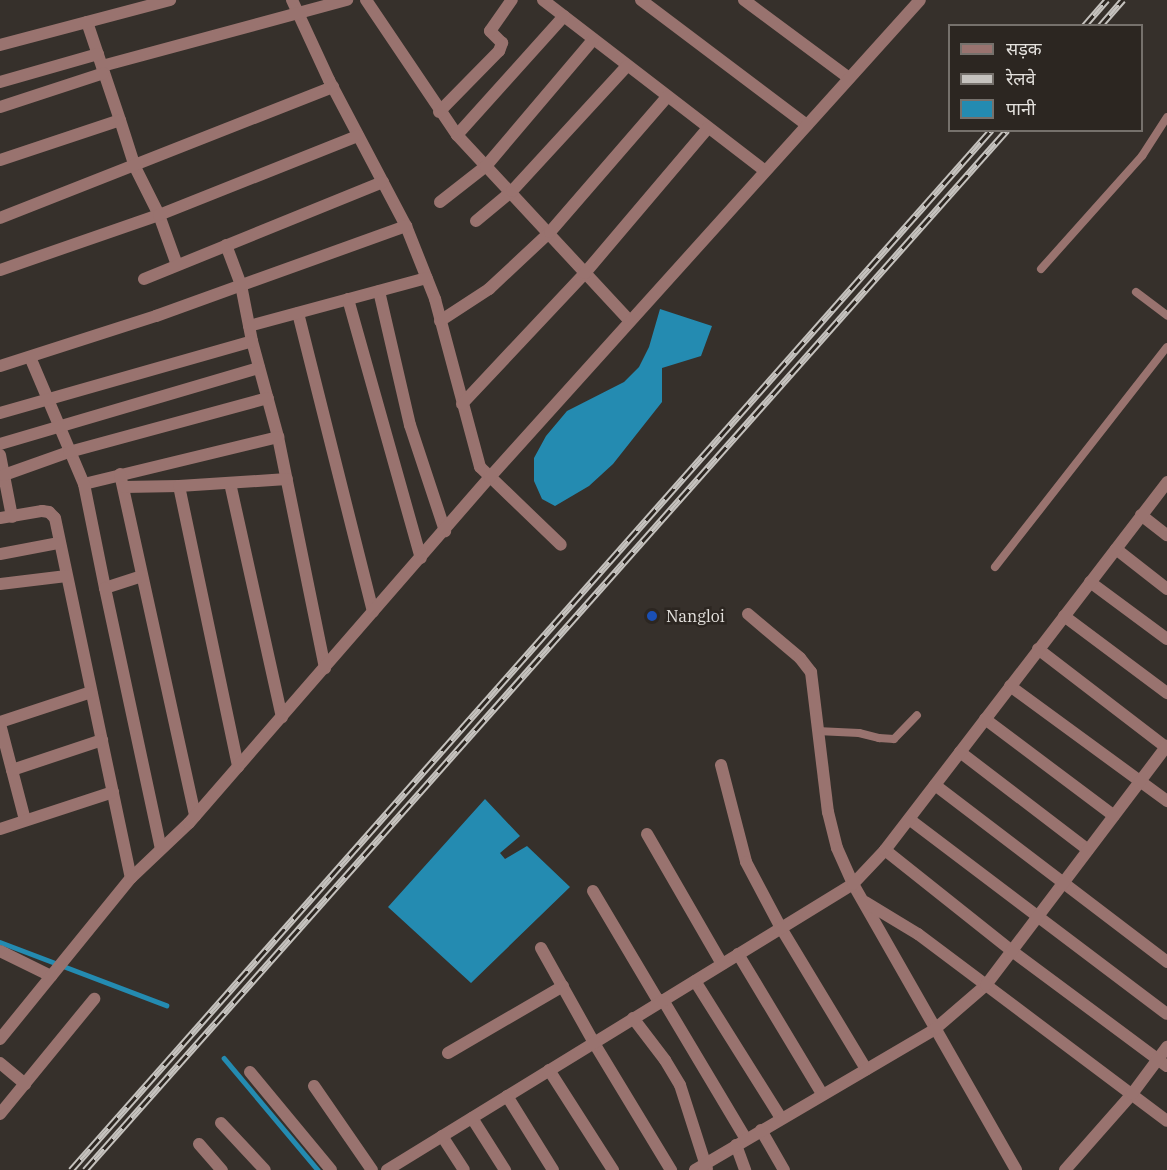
<!DOCTYPE html>
<html>
<head>
<meta charset="utf-8">
<style>
  body { margin:0 }
  #map { position:relative; width:1167px; height:1170px; overflow:hidden; background:#36302b; font-family:"IBM Plex Serif","Noto Sans Devanagari",serif }
  div>[style] { position:absolute }
  .water>* { inset:0; background:#248bb1 }
  .stream>* { height:4.5px; margin:-2.25px; padding:0 2.25px; transform-origin:2.25px; border-radius:2.25px; background:#248bb1 }
  .service>* { height:8px; margin:-4px; padding:0 4px; transform-origin:4px; border-radius:4px; background:#99736f }
  .minor>* { height:12px; margin:-6px; padding:0 6px; transform-origin:6px; border-radius:6px; background:#99736f }
  .rail>* { height:7px; margin-top:-3.5px; transform-origin:0; background:repeating-linear-gradient(90deg,#2c2621 0 14px,#c5c2be 0 28px); box-sizing:border-box; border-block:2px solid #c5c2be }
  .dots>* { width:16px; height:16px; translate:-50% -50%; box-sizing:border-box; border:3px solid #2c2621; border-radius:50% }
  span { translate:-50% -50%; white-space:nowrap; text-align:center; line-height:1.15; -webkit-text-stroke:5px #2c2621; paint-order:stroke }
  .poi-label { font-size:16px; color:#e4e1dd }
  .left { translate:0 -50%; text-align:left }
  .legend { position:absolute; left:948px; top:24px; width:195px; height:108px; box-sizing:border-box; background:#2c2621; border:2px solid #76716c; margin:0; padding:8px 10px; list-style:none; font-size:18px; color:#e4e1dd }
  .legend li { display:flex; align-items:center; gap:12px; height:30px }
  .legend b { width:30px; border:2px solid #76716c }
</style>
</head>
<body>
<div id="map">
  <div class="water">
    <i style="clip-path:polygon(660px 309px,712px 326px,701px 356px,662px 368px,662px 402px,613px 464px,589px 486px,555px 506px,542px 499px,534px 481px,534px 458px,546px 436px,567px 411px,624px 382px,639px 367px,649px 347px)"></i>
    <i style="clip-path:polygon(485px 799px,520px 836px,500px 853px,505px 859px,527px 846px,570px 887px,471px 983px,388px 907px)"></i>
  </div>
  <div class="stream">
    <i style="left:0;top:942px;width:178px;rotate:20.8deg"></i>
    <i style="left:224px;top:1058px;width:146px;rotate:50deg"></i>
  </div>
  <div class="service">
    <i style="left:1041px;top:269px;width:152px;rotate:-48.2deg"></i>
    <i style="left:1142px;top:156px;width:46px;rotate:-57.3deg"></i>
    <i style="left:1136px;top:292px;width:39px;rotate:37deg"></i>
    <i style="left:995px;top:567px;width:279px;rotate:-52deg"></i>
    <i style="left:817px;top:731px;width:42px;rotate:2.7deg"></i>
    <i style="left:859px;top:733px;width:21px;rotate:14deg"></i>
    <i style="left:879px;top:738px;width:15px;rotate:4deg"></i>
    <i style="left:894px;top:739px;width:33px;rotate:-46deg"></i>
  </div>
  <div class="minor">
    <i style="left:292px;top:0;width:88px;rotate:65.2deg"></i>
    <i style="left:329px;top:80px;width:165px;rotate:62.2deg"></i>
    <i style="left:406px;top:226px;width:79px;rotate:68.3deg"></i>
    <i style="left:435px;top:299px;width:174px;rotate:75deg"></i>
    <i style="left:480px;top:467px;width:112px;rotate:43.9deg"></i>
    <i style="left:366px;top:0;width:163px;rotate:56deg"></i>
    <i style="left:457px;top:135px;width:254px;rotate:47.1deg"></i>
    <i style="left:543px;top:0;width:280px;rotate:37.6deg"></i>
    <i style="left:641px;top:0;width:208px;rotate:37deg"></i>
    <i style="left:744px;top:0;width:131px;rotate:36.6deg"></i>
    <i style="left:87px;top:22px;width:103px;rotate:71.4deg"></i>
    <i style="left:0;top:45px;width:176px;rotate:-14.8deg"></i>
    <i style="left:102px;top:66px;width:254px;rotate:-15.1deg"></i>
    <i style="left:0;top:82px;width:102px;rotate:-15.9deg"></i>
    <i style="left:0;top:107px;width:109px;rotate:-18.1deg"></i>
    <i style="left:439px;top:112px;width:86px;rotate:-45.5deg"></i>
    <i style="left:499px;top:51px;width:9px;rotate:-69deg"></i>
    <i style="left:502px;top:43px;width:17px;rotate:-135deg"></i>
    <i style="left:490px;top:31px;width:38px;rotate:-55deg"></i>
    <i style="left:457px;top:135px;width:160px;rotate:-48deg"></i>
    <i style="left:0;top:160px;width:126px;rotate:-18.4deg"></i>
    <i style="left:120px;top:120px;width:49px;rotate:72.3deg"></i>
    <i style="left:135px;top:167px;width:54px;rotate:63.4deg"></i>
    <i style="left:159px;top:215px;width:53px;rotate:70.2deg"></i>
    <i style="left:440px;top:202px;width:58px;rotate:-38deg"></i>
    <i style="left:486px;top:166px;width:165px;rotate:-49.7deg"></i>
    <i style="left:0;top:218px;width:358px;rotate:-21.5deg"></i>
    <i style="left:476px;top:221px;width:47px;rotate:-39.8deg"></i>
    <i style="left:512px;top:191px;width:170px;rotate:-47.4deg"></i>
    <i style="left:226px;top:245px;width:43px;rotate:69.4deg"></i>
    <i style="left:241px;top:285px;width:57px;rotate:78.9deg"></i>
    <i style="left:252px;top:341px;width:99px;rotate:74.8deg"></i>
    <i style="left:278px;top:437px;width:236px;rotate:78.5deg"></i>
    <i style="left:0;top:270px;width:168px;rotate:-19.1deg"></i>
    <i style="left:159px;top:215px;width:214px;rotate:-21.7deg"></i>
    <i style="left:144px;top:279px;width:258px;rotate:-22.1deg"></i>
    <i style="left:379px;top:291px;width:138px;rotate:77deg"></i>
    <i style="left:410px;top:425px;width:112px;rotate:71.7deg"></i>
    <i style="left:348px;top:299px;width:269px;rotate:74.3deg"></i>
    <i style="left:298px;top:313px;width:308px;rotate:75.9deg"></i>
    <i style="left:440px;top:321px;width:59px;rotate:-33.1deg"></i>
    <i style="left:489px;top:289px;width:83px;rotate:-43.1deg"></i>
    <i style="left:550px;top:232px;width:179px;rotate:-49.1deg"></i>
    <i style="left:249px;top:326px;width:184px;rotate:-15.1deg"></i>
    <i style="left:30px;top:357px;width:138px;rotate:67deg"></i>
    <i style="left:84px;top:484px;width:200px;rotate:-13.6deg"></i>
    <i style="left:0;top:366px;width:164px;rotate:-17.8deg"></i>
    <i style="left:156px;top:316px;width:266px;rotate:-19.8deg"></i>
    <i style="left:462px;top:404px;width:180px;rotate:-46.8deg"></i>
    <i style="left:585px;top:273px;width:190px;rotate:-49.7deg"></i>
    <i style="left:0;top:413px;width:262px;rotate:-15.9deg"></i>
    <i style="left:0;top:444px;width:270px;rotate:-16.4deg"></i>
    <i style="left:0;top:455px;width:63px;rotate:79deg"></i>
    <i style="left:120px;top:474px;width:350px;rotate:77.6deg"></i>
    <i style="left:4px;top:475px;width:69px;rotate:-19.5deg"></i>
    <i style="left:69px;top:452px;width:206px;rotate:-15.2deg"></i>
    <i style="left:230px;top:483px;width:240px;rotate:77.5deg"></i>
    <i style="left:84px;top:484px;width:106px;rotate:78.6deg"></i>
    <i style="left:105px;top:588px;width:39px;rotate:-18deg"></i>
    <i style="left:179px;top:486px;width:287px;rotate:78.1deg"></i>
    <i style="left:124px;top:487px;width:55px;rotate:-1deg"></i>
    <i style="left:179px;top:486px;width:108px;rotate:-3.7deg"></i>
    <i style="left:1141px;top:515px;width:33px;rotate:38deg"></i>
    <i style="left:0;top:518px;width:43px;rotate:-9.5deg"></i>
    <i style="left:42px;top:511px;width:7px;rotate:8deg"></i>
    <i style="left:49px;top:512px;width:8px;rotate:45deg"></i>
    <i style="left:55px;top:518px;width:368px;rotate:78.1deg"></i>
    <i style="left:1116px;top:549px;width:65px;rotate:38.1deg"></i>
    <i style="left:0;top:554px;width:60px;rotate:-10.6deg"></i>
    <i style="left:1090px;top:582px;width:96px;rotate:36.5deg"></i>
    <i style="left:0;top:584px;width:67px;rotate:-6.8deg"></i>
    <i style="left:105px;top:588px;width:267px;rotate:77.9deg"></i>
    <i style="left:748px;top:614px;width:68px;rotate:40.2deg"></i>
    <i style="left:800px;top:658px;width:18px;rotate:52deg"></i>
    <i style="left:811px;top:672px;width:141px;rotate:83.1deg"></i>
    <i style="left:828px;top:812px;width:37px;rotate:76deg"></i>
    <i style="left:837px;top:848px;width:39px;rotate:66deg"></i>
    <i style="left:853px;top:884px;width:329px;rotate:60.3deg"></i>
    <i style="left:1064px;top:616px;width:129px;rotate:36.8deg"></i>
    <i style="left:1038px;top:649px;width:163px;rotate:37.5deg"></i>
    <i style="left:1010px;top:686px;width:195px;rotate:36.2deg"></i>
    <i style="left:985px;top:719px;width:161px;rotate:36.9deg"></i>
    <i style="left:0;top:722px;width:96px;rotate:-18.2deg"></i>
    <i style="left:0;top:724px;width:99px;rotate:75.4deg"></i>
    <i style="left:960px;top:752px;width:161px;rotate:37.4deg"></i>
    <i style="left:721px;top:765px;width:100px;rotate:75.5deg"></i>
    <i style="left:746px;top:862px;width:75px;rotate:62.1deg"></i>
    <i style="left:781px;top:928px;width:165px;rotate:58.9deg"></i>
    <i style="left:12px;top:770px;width:95px;rotate:-18.4deg"></i>
    <i style="left:935px;top:785px;width:292px;rotate:37.3deg"></i>
    <i style="left:909px;top:819px;width:323px;rotate:37.1deg"></i>
    <i style="left:0;top:829px;width:119px;rotate:-18.1deg"></i>
    <i style="left:647px;top:834px;width:150px;rotate:60deg"></i>
    <i style="left:885px;top:850px;width:162px;rotate:38.5deg"></i>
    <i style="left:1012px;top:951px;width:193px;rotate:36.6deg"></i>
    <i style="left:593px;top:891px;width:129px;rotate:59.3deg"></i>
    <i style="left:865px;top:902px;width:62px;rotate:31.1deg"></i>
    <i style="left:918px;top:934px;width:311px;rotate:36.9deg"></i>
    <i style="left:541px;top:948px;width:109px;rotate:60.8deg"></i>
    <i style="left:594px;top:1043px;width:149px;rotate:58.8deg"></i>
    <i style="left:0;top:951px;width:57px;rotate:26.1deg"></i>
    <i style="left:738px;top:954px;width:163px;rotate:59deg"></i>
    <i style="left:695px;top:981px;width:162px;rotate:57.9deg"></i>
    <i style="left:663px;top:1000px;width:162px;rotate:59.2deg"></i>
    <i style="left:633px;top:1018px;width:53px;rotate:52.7deg"></i>
    <i style="left:665px;top:1060px;width:29px;rotate:59deg"></i>
    <i style="left:680px;top:1085px;width:88px;rotate:72.2deg"></i>
    <i style="left:0;top:1039px;width:208px;rotate:-50.9deg"></i>
    <i style="left:131px;top:878px;width:80px;rotate:-43.5deg"></i>
    <i style="left:189px;top:823px;width:459px;rotate:-49deg"></i>
    <i style="left:490px;top:477px;width:642px;rotate:-47.97deg"></i>
    <i style="left:448px;top:1053px;width:133px;rotate:-30.2deg"></i>
    <i style="left:0;top:1063px;width:33px;rotate:40deg"></i>
    <i style="left:549px;top:1070px;width:119px;rotate:57.4deg"></i>
    <i style="left:250px;top:1072px;width:127px;rotate:50.4deg"></i>
    <i style="left:314px;top:1086px;width:102px;rotate:55.4deg"></i>
    <i style="left:507px;top:1096px;width:87px;rotate:58.1deg"></i>
    <i style="left:0;top:1114px;width:149px;rotate:-50.7deg"></i>
    <i style="left:472px;top:1118px;width:62px;rotate:57.6deg"></i>
    <i style="left:221px;top:1123px;width:64px;rotate:46.9deg"></i>
    <i style="left:761px;top:1130px;width:46px;rotate:60.1deg"></i>
    <i style="left:442px;top:1136px;width:40px;rotate:57.1deg"></i>
    <i style="left:199px;top:1144px;width:35px;rotate:49deg"></i>
    <i style="left:736px;top:1145px;width:27px;rotate:70deg"></i>
    <i style="left:387px;top:1170px;width:547px;rotate:-31.54deg"></i>
    <i style="left:853px;top:884px;width:47px;rotate:-46.7deg"></i>
    <i style="left:885px;top:850px;width:464px;rotate:-52.5deg"></i>
    <i style="left:695px;top:1170px;width:278px;rotate:-30.4deg"></i>
    <i style="left:935px;top:1029px;width:67px;rotate:-40.8deg"></i>
    <i style="left:986px;top:985px;width:300px;rotate:-52.9deg"></i>
    <i style="left:1065px;top:1170px;width:101px;rotate:-48.6deg"></i>
    <i style="left:1132px;top:1094px;width:59px;rotate:-53.3deg"></i>
  </div>
  <div class="rail">
    <i style="left:1084px;top:26px;width:35px;rotate:-49deg"></i>
    <i style="left:1100px;top:26px;width:35px;rotate:-49deg"></i>
    <i style="left:71px;top:1170px;width:1389px;rotate:-48.5deg"></i>
    <i style="left:85px;top:1170px;width:1390px;rotate:-48.44deg"></i>
  </div>
  <div class="dots">
    <i style="left:652px;top:616px;background:#1a4fb4"></i>
  </div>
  <div class="poi-label">
    <span class="left" style="left:666px;top:616px">Nangloi</span>
  </div>
  <ul class="legend">
  <li><b style="height:8px;background:#99736f"></b>सड़क</li>
  <li><b style="height:8px;background:#c5c2be"></b>रेलवे</li>
  <li><b style="height:16px;background:#248bb1"></b>पानी</li>
  </ul>
</div>
</body>
</html>
